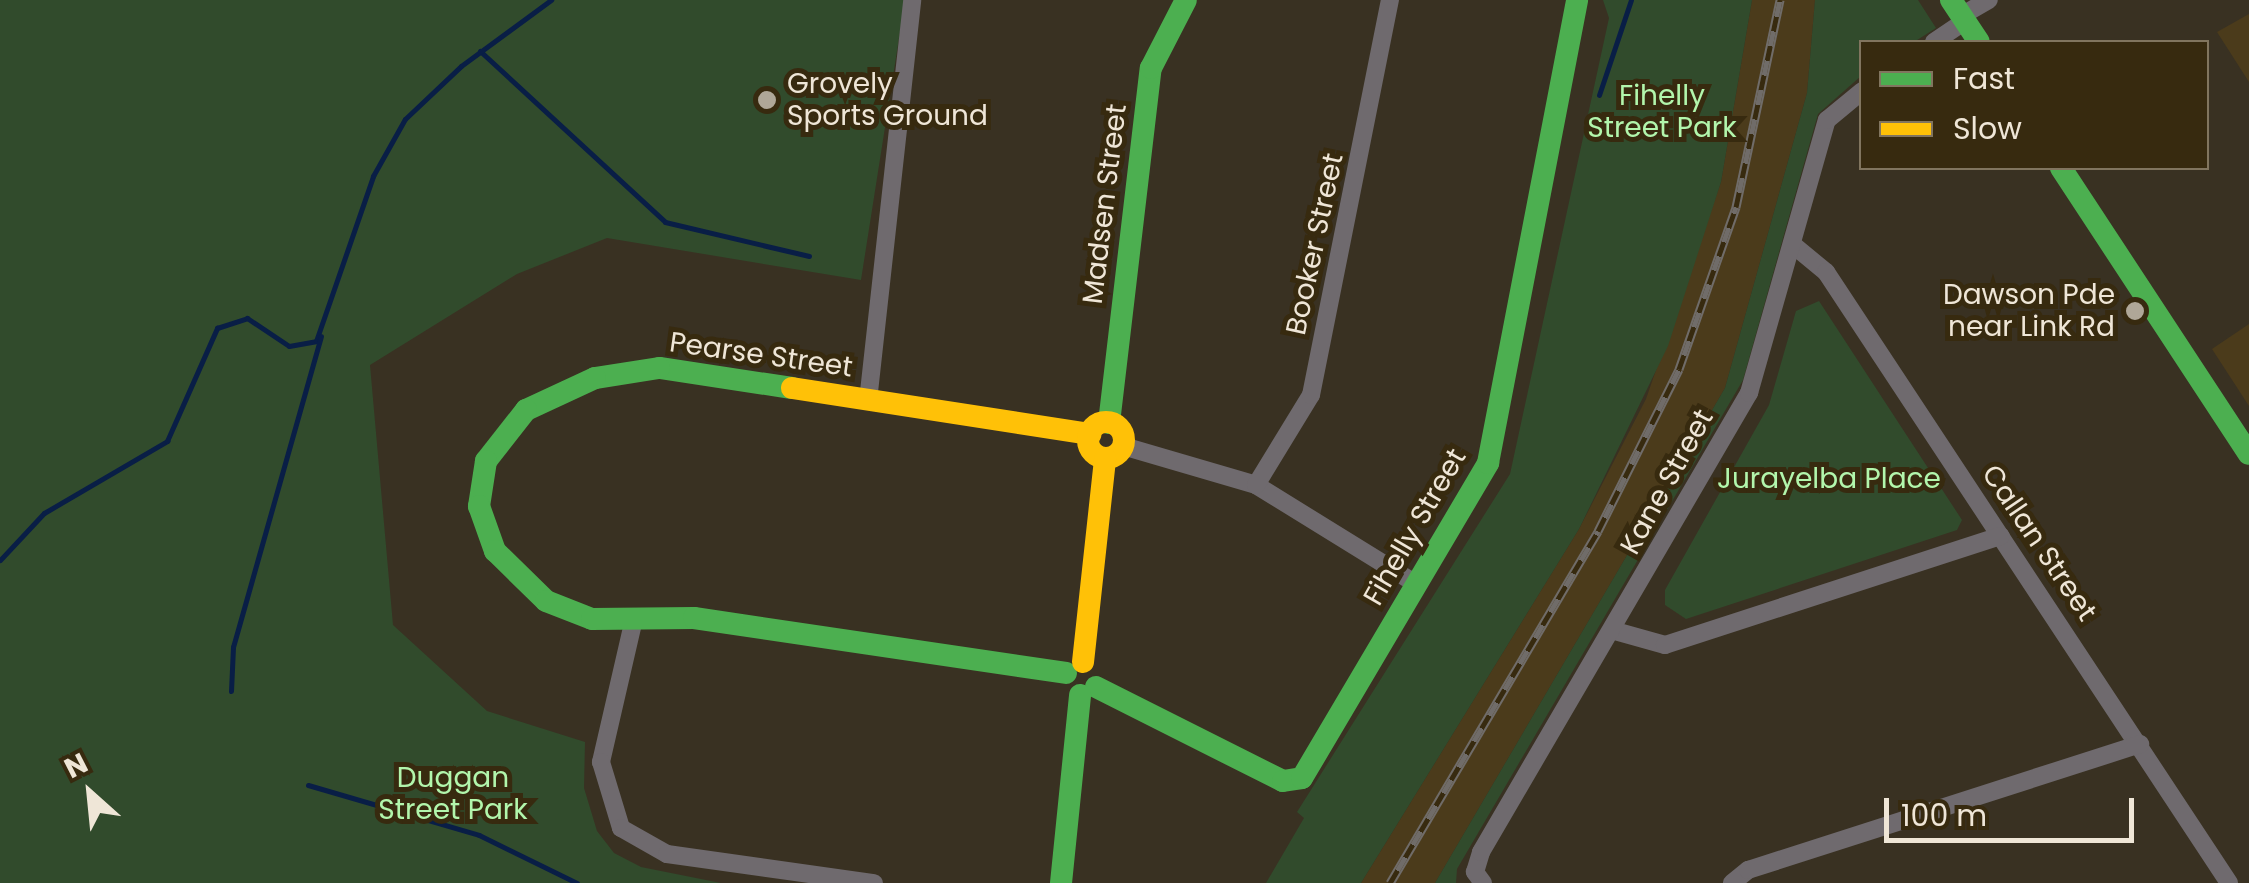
<!DOCTYPE html>
<html>
<head>
<meta charset="utf-8">
<style>
  body { margin:0 }
  #map { position:relative; width:2249px; height:883px; overflow:hidden; background:#393122; font-family:Poppins,sans-serif }
  div>[style] { position:absolute }
  .built>* { inset:0; background:#4b3b1b }
  .green>* { inset:0; background:#314b2c }
  .stream>* { height:5px; margin:-2.5px; padding:0 2.5px; transform-origin:2.5px; border-radius:2.5px; background:#091e46 }
  .street>* { height:18px; margin:-9px; padding:0 9px; transform-origin:9px; border-radius:9px; background:#6f6a6e }
  .fast>* { height:22px; margin:-11px; padding:0 11px; transform-origin:11px; border-radius:11px; background:#4caf50 }
  .slow>* { height:22px; margin:-11px; padding:0 11px; transform-origin:11px; border-radius:11px; background:#ffc107 }
  .slow>.ring { margin:-11px; padding:0; box-sizing:content-box; background:none; border:22px solid #ffc107; border-radius:50% }
  .rail>* { height:9px; margin-top:-4.5px; transform-origin:0; background:repeating-linear-gradient(90deg,#372a0f 0 15px,#706c69 0 30px); box-sizing:border-box; border-block:2px solid #706c69 }
  .dots>* { width:28px; height:28px; translate:-50% -50%; box-sizing:border-box; border:5px solid #372a0f; border-radius:50% }
  span { translate:-50% -50%; white-space:nowrap; text-align:center; line-height:1.15; -webkit-text-stroke:10px #372a0f; paint-order:stroke }
  .poi-label { font-size:28px; color:#efe6d7 }
  .left { translate:0 -50%; text-align:left }
  .right { translate:-100% -50%; text-align:right }
  .park-label { font-size:28px; color:#b2f6ac }
  .street-label { font-size:28px; color:#efe6d7 }
  .legend { position:absolute; left:1859px; top:40px; width:350px; height:130px; box-sizing:border-box; background:#372a0f; border:2px solid #81755f; margin:0; padding:12px 18px; list-style:none; font-size:30px; color:#efe6d7 }
  .legend li { display:flex; align-items:center; gap:20px; height:50px }
  .legend b { width:50px; border:2px solid #81755f }
  .north { position:absolute; left:40px; top:743px; width:100px; height:100px; -webkit-text-stroke:8px #372a0f; paint-order:stroke; rotate:333deg; font-size:28px; font-weight:700; line-height:40px; text-align:center; color:#efe6d7 }
  .north::after { content:''; display:block; margin:auto; width:35px; height:45px; background:#efe6d7; clip-path:polygon(50% 0,100% 100%,50% 72%,0 100%) }
  .scale { position:absolute; left:1884px; top:798px; width:250px; height:45px; box-sizing:border-box; border:5px solid #efe6d7; border-top:0; padding-left:12px; font-size:30px; line-height:35px; white-space:nowrap; color:#efe6d7; -webkit-text-stroke:8px #372a0f; paint-order:stroke }
</style>
</head>
<body>
<div id="map">
  <div class="built">
    <i style="clip-path:polygon(1752px 0,1815px 0,1807px 93px,1725px 388px,1435px 883px,1361px 883px,1579px 529px,1646px 399px,1721px 182px)"></i>
    <i style="clip-path:polygon(2249px 14px,2249px 82px,2217px 32px)"></i>
    <i style="clip-path:polygon(2249px 324px,2249px 406px,2212px 349px)"></i>
  </div>
  <div class="green">
    <i style="clip-path:polygon(0 0,905px 0,861px 280px,607px 238px,517px 274px,370px 365px,393px 625px,487px 711px,585px 742px,584px 788px,597px 831px,614px 853px,641px 867px,721px 883px,0 883px)"></i>
    <i style="clip-path:polygon(1603px 0,1752px 0,1721px 182px,1668px 346px,1579px 529px,1361px 883px,1266px 883px,1304px 818px,1297px 812px,1510px 474px,1609px 18px)"></i>
    <i style="clip-path:polygon(1815px 0,1918px 0,1936px 28px,1914px 42px,1862px 42px,1861px 76px,1818px 114px,1743px 380px,1457px 869px,1456px 883px,1435px 883px,1725px 388px,1807px 93px)"></i>
    <i style="clip-path:polygon(1819px 301px,1962px 520px,1957px 530px,1686px 619px,1665px 605px,1665px 590px,1769px 405px,1796px 311px)"></i>
  </div>
  <div class="stream">
    <i style="left:480px;top:51px;width:252px;rotate:42.7deg"></i>
    <i style="left:665px;top:222px;width:148px;rotate:13.3deg"></i>
    <i style="left:1599px;top:95px;width:100px;rotate:-71.4deg"></i>
    <i style="left:0;top:560px;width:64px;rotate:-46.9deg"></i>
    <i style="left:44px;top:513px;width:143px;rotate:-30.3deg"></i>
    <i style="left:167px;top:441px;width:124px;rotate:-66.1deg"></i>
    <i style="left:217px;top:328px;width:32px;rotate:-18deg"></i>
    <i style="left:247px;top:318px;width:50px;rotate:33.7deg"></i>
    <i style="left:289px;top:346px;width:27px;rotate:-10deg"></i>
    <i style="left:316px;top:341px;width:175px;rotate:-70.9deg"></i>
    <i style="left:373px;top:176px;width:65px;rotate:-60.7deg"></i>
    <i style="left:405px;top:119px;width:77px;rotate:-43.4deg"></i>
    <i style="left:461px;top:66px;width:112px;rotate:-36.3deg"></i>
    <i style="left:231px;top:691px;width:44px;rotate:-87.4deg"></i>
    <i style="left:233px;top:647px;width:323px;rotate:-74.2deg"></i>
    <i style="left:308px;top:785px;width:178px;rotate:16.3deg"></i>
    <i style="left:479px;top:835px;width:109px;rotate:26.1deg"></i>
  </div>
  <div class="street">
    <i style="left:1961px;top:16px;width:32px;rotate:-30deg"></i>
    <i style="left:1934px;top:42px;width:37px;rotate:-34deg"></i>
    <i style="left:1792px;top:244px;width:44px;rotate:39.5deg"></i>
    <i style="left:1826px;top:272px;width:732px;rotate:56.59deg"></i>
    <i style="left:868px;top:401px;width:403px;rotate:-83.7deg"></i>
    <i style="left:1123px;top:446px;width:139px;rotate:16.3deg"></i>
    <i style="left:1256px;top:485px;width:190px;rotate:31.7deg"></i>
    <i style="left:1256px;top:485px;width:105px;rotate:-58.6deg"></i>
    <i style="left:1311px;top:395px;width:403px;rotate:-78.7deg"></i>
    <i style="left:634px;top:619px;width:147px;rotate:103deg"></i>
    <i style="left:601px;top:762px;width:69px;rotate:73.1deg"></i>
    <i style="left:621px;top:828px;width:53px;rotate:29.5deg"></i>
    <i style="left:667px;top:854px;width:209px;rotate:8deg"></i>
    <i style="left:1615px;top:631px;width:52px;rotate:15.6deg"></i>
    <i style="left:1665px;top:645px;width:353px;rotate:-18deg"></i>
    <i style="left:1483px;top:883px;width:14px;rotate:-126deg"></i>
    <i style="left:1475px;top:872px;width:21px;rotate:-73deg"></i>
    <i style="left:1481px;top:852px;width:532px;rotate:-59.72deg"></i>
    <i style="left:1749px;top:393px;width:284px;rotate:-74.1deg"></i>
    <i style="left:1827px;top:120px;width:45px;rotate:-39.6deg"></i>
    <i style="left:1732px;top:883px;width:21px;rotate:-39deg"></i>
    <i style="left:1748px;top:870px;width:412px;rotate:-17.8deg"></i>
  </div>
  <div class="fast">
    <i style="left:1951px;top:0;width:50px;rotate:56.3deg"></i>
    <i style="left:2061px;top:168px;width:342px;rotate:56.7deg"></i>
    <i style="left:792px;top:388px;width:134px;rotate:-171.4deg"></i>
    <i style="left:659px;top:368px;width:65px;rotate:171.1deg"></i>
    <i style="left:595px;top:378px;width:76px;rotate:155.1deg"></i>
    <i style="left:526px;top:410px;width:65px;rotate:128.1deg"></i>
    <i style="left:486px;top:461px;width:46px;rotate:98.8deg"></i>
    <i style="left:479px;top:506px;width:48px;rotate:70.4deg"></i>
    <i style="left:495px;top:551px;width:71px;rotate:44.4deg"></i>
    <i style="left:546px;top:601px;width:49px;rotate:21.4deg"></i>
    <i style="left:592px;top:619px;width:102px;rotate:-0.6deg"></i>
    <i style="left:694px;top:618px;width:376px;rotate:8.4deg"></i>
    <i style="left:1109px;top:423px;width:357px;rotate:-83.3deg"></i>
    <i style="left:1151px;top:68px;width:76px;rotate:-62.8deg"></i>
    <i style="left:1096px;top:687px;width:209px;rotate:26.7deg"></i>
    <i style="left:1283px;top:781px;width:19px;rotate:-9deg"></i>
    <i style="left:1302px;top:778px;width:366px;rotate:-59.4deg"></i>
    <i style="left:1488px;top:463px;width:471px;rotate:-79.1deg"></i>
    <i style="left:1061px;top:883px;width:189px;rotate:-84.2deg"></i>
  </div>
  <div class="slow">
    <i style="left:792px;top:388px;width:302px;rotate:8.8deg"></i>
    <i class="ring" style="left:1088px;top:422px;width:14px;height:14px"></i>
    <i style="left:1083px;top:662px;width:205px;rotate:-83.8deg"></i>
  </div>
  <div class="rail">
    <i style="left:1390px;top:883px;width:409px;rotate:-59.4deg"></i>
    <i style="left:1598px;top:531px;width:181px;rotate:-63.4deg"></i>
    <i style="left:1679px;top:369px;width:172px;rotate:-70.6deg"></i>
    <i style="left:1736px;top:207px;width:212px;rotate:-78deg"></i>
  </div>
  <div class="dots">
    <i style="left:767px;top:100px;background:#afa798"></i>
    <i style="left:2135px;top:311px;background:#afa798"></i>
  </div>
  <div class="poi-label">
    <span class="left" style="left:787px;top:100px">Grovely<br>Sports Ground</span>
    <span class="right" style="left:2115px;top:311px">Dawson Pde<br>near Link Rd</span>
  </div>
  <div class="park-label">
    <span style="left:1662px;top:112px">Fihelly<br>Street Park</span>
    <span style="left:1829px;top:479px">Jurayelba Place</span>
    <span style="left:453px;top:794px">Duggan<br>Street Park</span>
  </div>
  <div class="street-label">
    <span style="left:1105px;top:204px;rotate:-83deg">Madsen Street</span>
    <span style="left:1315px;top:244px;rotate:-78deg">Booker Street</span>
    <span style="left:761px;top:355px;rotate:8deg">Pearse Street</span>
    <span style="left:1667px;top:482px;rotate:-61deg">Kane Street</span>
    <span style="left:1415px;top:527px;rotate:-60deg">Fihelly Street</span>
    <span style="left:2039px;top:543px;rotate:56deg">Callan Street</span>
  </div>
  <ul class="legend">
  <li><b style="height:12px;background:#4caf50"></b>Fast</li>
  <li><b style="height:12px;background:#ffc107"></b>Slow</li>
  </ul>
  <div class="north">N</div>
  <div class="scale">100 m</div>
</div>
</body>
</html>
